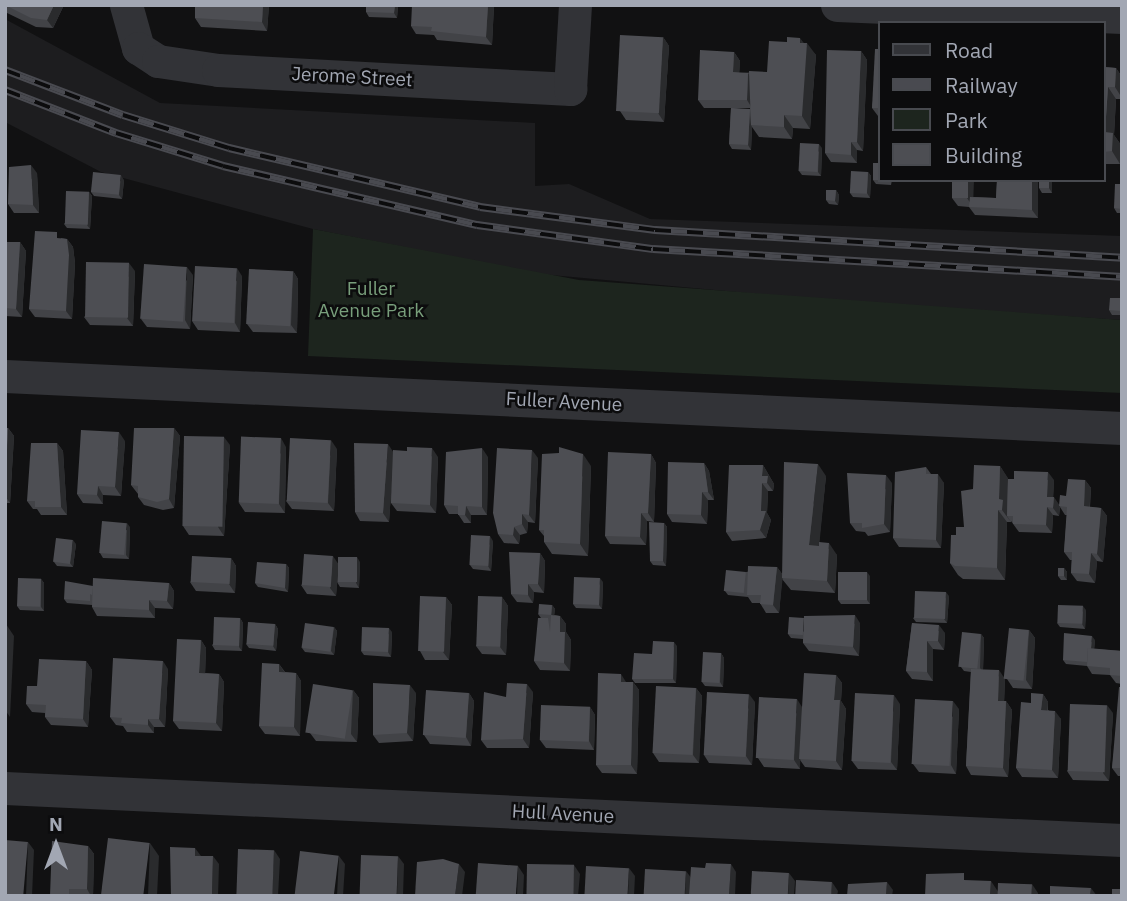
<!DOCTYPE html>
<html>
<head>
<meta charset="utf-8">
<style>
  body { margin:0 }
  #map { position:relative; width:1127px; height:901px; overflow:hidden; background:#111112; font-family:"IBM Plex Sans",sans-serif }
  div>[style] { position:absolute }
  .built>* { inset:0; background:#1d1d1f }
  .green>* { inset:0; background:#1d251e }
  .minor>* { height:33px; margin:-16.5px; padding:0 16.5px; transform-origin:16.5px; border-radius:16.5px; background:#323337 }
  .rail>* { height:8px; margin-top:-4px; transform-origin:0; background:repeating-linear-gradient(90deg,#0c0c0d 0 16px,#494a50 0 32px); box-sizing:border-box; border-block:2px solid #494a50 }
  .wall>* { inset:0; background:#424347 }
  .shaded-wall>* { inset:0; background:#2a2b2d }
  .building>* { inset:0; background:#4d4e53; transform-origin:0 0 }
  span { translate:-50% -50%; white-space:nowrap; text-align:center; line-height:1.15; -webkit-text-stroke:5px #0c0c0d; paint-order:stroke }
  .street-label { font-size:19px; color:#a2a7b3 }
  .park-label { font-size:19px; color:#789e7b }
  .frame { position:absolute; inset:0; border:7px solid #a2a7b3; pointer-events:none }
  .legend { position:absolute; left:878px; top:21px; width:228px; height:161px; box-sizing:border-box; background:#0c0c0d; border:2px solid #484a4f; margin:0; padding:9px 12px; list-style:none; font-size:21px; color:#a2a7b3 }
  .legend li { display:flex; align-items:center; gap:14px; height:35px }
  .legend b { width:35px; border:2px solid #484a4f }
  .north { position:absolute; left:21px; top:810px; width:70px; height:70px; -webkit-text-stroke:5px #0c0c0d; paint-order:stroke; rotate:0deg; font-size:19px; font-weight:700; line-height:28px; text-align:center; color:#a2a7b3 }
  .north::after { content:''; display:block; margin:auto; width:24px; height:32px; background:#a2a7b3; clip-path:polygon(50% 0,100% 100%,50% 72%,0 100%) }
</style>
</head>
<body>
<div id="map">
  <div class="built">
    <i style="clip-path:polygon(5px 19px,160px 103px,535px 123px,535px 186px,569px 184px,650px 219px,1122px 236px,1122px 320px,835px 301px,540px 274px,313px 229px,101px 172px,5px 122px)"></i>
  </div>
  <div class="green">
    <i style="clip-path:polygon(313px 229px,579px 280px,1122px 320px,1122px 393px,308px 356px)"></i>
  </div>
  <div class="minor">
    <i style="left:126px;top:5px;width:45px;rotate:74.4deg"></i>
    <i style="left:138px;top:48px;width:24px;rotate:33deg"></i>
    <i style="left:158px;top:61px;width:61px;rotate:8.5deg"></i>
    <i style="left:218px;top:70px;width:353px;rotate:3.1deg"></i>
    <i style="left:570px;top:89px;width:84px;rotate:-86.6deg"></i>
    <i style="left:837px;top:5px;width:285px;rotate:2.4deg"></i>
    <i style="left:5px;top:376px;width:1118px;rotate:2.67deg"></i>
    <i style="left:5px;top:788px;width:1118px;rotate:2.67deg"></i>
  </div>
  <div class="rail">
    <i style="left:5px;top:70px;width:126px;rotate:20.9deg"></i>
    <i style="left:123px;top:115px;width:111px;rotate:17.3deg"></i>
    <i style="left:229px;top:148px;width:258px;rotate:13.2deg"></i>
    <i style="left:480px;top:207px;width:177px;rotate:7.5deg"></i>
    <i style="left:655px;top:230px;width:468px;rotate:3.4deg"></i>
    <i style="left:5px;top:90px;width:119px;rotate:21.2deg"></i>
    <i style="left:116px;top:133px;width:112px;rotate:17.1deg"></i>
    <i style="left:223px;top:166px;width:261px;rotate:13.1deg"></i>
    <i style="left:477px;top:225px;width:178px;rotate:7.8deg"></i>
    <i style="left:653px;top:249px;width:470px;rotate:3.4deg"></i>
  </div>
  <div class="wall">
    <i style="clip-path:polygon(5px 5px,64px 5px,53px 28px,36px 27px,5px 12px)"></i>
    <i style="clip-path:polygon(190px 5px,269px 5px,267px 31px,201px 27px,195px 18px,195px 6px)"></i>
    <i style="clip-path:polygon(366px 5px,398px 5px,397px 18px,369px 17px,366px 12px)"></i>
    <i style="clip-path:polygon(494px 5px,492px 45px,437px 40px,434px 35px,416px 34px,411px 26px)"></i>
    <i style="clip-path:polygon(663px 37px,669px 46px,664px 122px,626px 120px,620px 111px)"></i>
    <i style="clip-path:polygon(evenodd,804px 43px,816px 55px,810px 129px,793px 128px,792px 139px,759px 137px,752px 127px,751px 150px,732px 149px,729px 144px,731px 108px,704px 108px,698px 100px,734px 52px,740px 61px,739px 73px,767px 72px,804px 43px,732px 108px,750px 108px,750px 110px,732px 108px)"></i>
    <i style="clip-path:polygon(880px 49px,880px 116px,878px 116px,872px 108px)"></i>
    <i style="clip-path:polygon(861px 51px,867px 60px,863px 151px,857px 150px,857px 163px,831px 162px,825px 153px)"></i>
    <i style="clip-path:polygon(1104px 67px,1116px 68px,1122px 77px,1122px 99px,1116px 99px,1114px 135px,1121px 145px,1120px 164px,1104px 164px)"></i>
    <i style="clip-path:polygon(822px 148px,821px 176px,802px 175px,799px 171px)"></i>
    <i style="clip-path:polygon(868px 172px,871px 176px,870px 198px,853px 197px,850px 193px)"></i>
    <i style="clip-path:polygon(37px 173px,39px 213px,14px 213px,8px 204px)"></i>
    <i style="clip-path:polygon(124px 180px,122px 199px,94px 196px,91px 192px)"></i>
    <i style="clip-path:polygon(873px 180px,892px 180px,891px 185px,876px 184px)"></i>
    <i style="clip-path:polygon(997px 180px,1038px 180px,1038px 218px,975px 215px,969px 207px,958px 206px,952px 198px,973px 197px,996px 198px)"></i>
    <i style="clip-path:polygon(1039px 180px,1052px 180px,1052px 193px,1042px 193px,1039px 188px)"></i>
    <i style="clip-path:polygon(1122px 184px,1122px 213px,1117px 213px,1114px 208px)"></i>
    <i style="clip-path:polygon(836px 190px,839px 195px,838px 205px,829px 204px,826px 200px)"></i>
    <i style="clip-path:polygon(89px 192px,92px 196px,90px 229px,67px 228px,64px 224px)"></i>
    <i style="clip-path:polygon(61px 238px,67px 239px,73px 247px,75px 263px,72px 319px,35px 317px,29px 309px)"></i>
    <i style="clip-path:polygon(5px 242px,20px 242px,26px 251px,22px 317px,5px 316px)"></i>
    <i style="clip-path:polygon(135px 271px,133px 326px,90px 325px,84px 317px)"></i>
    <i style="clip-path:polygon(293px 271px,298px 279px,297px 333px,253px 332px,247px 324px)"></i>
    <i style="clip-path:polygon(193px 275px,190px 329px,147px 327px,141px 319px)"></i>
    <i style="clip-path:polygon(242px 276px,240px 332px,198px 330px,192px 321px)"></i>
    <i style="clip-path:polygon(1122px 298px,1122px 315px,1112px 315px,1109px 310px)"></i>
    <i style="clip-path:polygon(5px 428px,8px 428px,14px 436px,10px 503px,5px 503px)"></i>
    <i style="clip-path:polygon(174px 428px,180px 436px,174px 508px,163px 510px,144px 505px,138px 497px,138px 494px,131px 485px)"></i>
    <i style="clip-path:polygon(125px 441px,121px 496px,103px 495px,103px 504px,83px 503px,77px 494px)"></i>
    <i style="clip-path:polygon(57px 443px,63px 451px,67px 515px,41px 515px,37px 509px,33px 509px,27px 501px)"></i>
    <i style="clip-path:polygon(230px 445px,224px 536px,189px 535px,183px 526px)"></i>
    <i style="clip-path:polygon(286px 447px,285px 513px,245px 512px,239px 503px)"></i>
    <i style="clip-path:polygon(337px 449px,334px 511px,292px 509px,286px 501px)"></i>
    <i style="clip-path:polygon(393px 452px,438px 457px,436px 513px,397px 511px,391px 503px,392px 477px,389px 522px,360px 521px,355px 512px)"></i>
    <i style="clip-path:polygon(651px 454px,656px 463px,654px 522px,647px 521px,646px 545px,610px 544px,605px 536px)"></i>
    <i style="clip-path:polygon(488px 457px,487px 515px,471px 515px,471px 523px,464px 523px,458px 514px,449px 514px,444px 505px)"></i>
    <i style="clip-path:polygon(538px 458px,535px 523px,528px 522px,527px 533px,520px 535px,519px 544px,504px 543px,498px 534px)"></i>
    <i style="clip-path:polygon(704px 463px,709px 471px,714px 500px,708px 500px,707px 524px,672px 522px,667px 514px)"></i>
    <i style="clip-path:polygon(763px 465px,774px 484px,773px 491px,768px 491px,767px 513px,771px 520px,766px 538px,732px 541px,726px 532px)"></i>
    <i style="clip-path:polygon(591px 466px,588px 556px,552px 554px,544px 542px,544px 536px,539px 530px)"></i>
    <i style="clip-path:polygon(1000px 466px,1008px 479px,1054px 480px,1053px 497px,1059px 505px,1066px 496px,1085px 480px,1091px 488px,1090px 507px,1101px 508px,1107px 516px,1103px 562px,1097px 561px,1095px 583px,1077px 581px,1071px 573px,1072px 560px,1070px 560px,1064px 552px,1067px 515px,1065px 515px,1060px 507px,1059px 516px,1053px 515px,1052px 533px,1019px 532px,1011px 521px,1011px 522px,1007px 522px,1005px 580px,963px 579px,958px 575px,950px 563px,956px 535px,964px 527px,973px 489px)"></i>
    <i style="clip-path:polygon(926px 467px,931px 474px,944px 483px,941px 548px,899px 547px,893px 538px)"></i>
    <i style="clip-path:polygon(826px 476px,819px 542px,837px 555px,835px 593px,791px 590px,782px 579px,779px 613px,766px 613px,760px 603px,752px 603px,748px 597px,728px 595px,725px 591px,746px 572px,777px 567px,782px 574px)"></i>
    <i style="clip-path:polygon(892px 483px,890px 532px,868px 536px,865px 532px,856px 531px,850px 523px)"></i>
    <i style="clip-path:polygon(664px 523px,667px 527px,666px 566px,653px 565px,650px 561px)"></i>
    <i style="clip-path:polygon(130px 527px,129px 559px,103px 558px,100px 553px)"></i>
    <i style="clip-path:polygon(493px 541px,491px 571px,473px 569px,470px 565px)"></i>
    <i style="clip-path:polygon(76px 544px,73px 567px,57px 566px,54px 562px)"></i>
    <i style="clip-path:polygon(540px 553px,545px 561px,544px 593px,534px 592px,533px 603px,517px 602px,511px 594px)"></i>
    <i style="clip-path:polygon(231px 558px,236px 566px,235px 593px,196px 591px,190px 582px)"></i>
    <i style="clip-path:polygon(360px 562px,359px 588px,340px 587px,337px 582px,336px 596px,307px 594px,301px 585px,338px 563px)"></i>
    <i style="clip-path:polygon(286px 564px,289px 568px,288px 592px,258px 587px,255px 583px)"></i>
    <i style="clip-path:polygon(1064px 568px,1067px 572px,1067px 580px,1061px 580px,1058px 576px)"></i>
    <i style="clip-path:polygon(870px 576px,870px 604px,841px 604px,838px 600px)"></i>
    <i style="clip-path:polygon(41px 579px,44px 583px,44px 611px,20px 610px,17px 606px)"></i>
    <i style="clip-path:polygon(603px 582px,602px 609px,576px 608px,573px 604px)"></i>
    <i style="clip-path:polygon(169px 583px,174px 591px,173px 609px,155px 608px,155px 618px,97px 616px,92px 607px,92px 605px,67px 603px,64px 599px,93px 586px)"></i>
    <i style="clip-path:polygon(949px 596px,947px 623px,916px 622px,913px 618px)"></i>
    <i style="clip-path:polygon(446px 597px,452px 605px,449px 660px,425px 660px,420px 651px)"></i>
    <i style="clip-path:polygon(502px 597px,508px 606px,506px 655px,482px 654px,476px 646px)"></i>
    <i style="clip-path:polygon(552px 605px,555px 609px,554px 615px,560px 616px,566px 624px,566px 632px,571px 640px,570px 671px,540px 670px,534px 661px,541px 618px,538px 614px)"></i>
    <i style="clip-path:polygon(1086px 610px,1085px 629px,1060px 627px,1057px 623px)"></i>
    <i style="clip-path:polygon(240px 618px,243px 623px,242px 651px,215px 650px,212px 645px)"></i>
    <i style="clip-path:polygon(860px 623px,859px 656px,809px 651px,803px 643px,803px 639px,791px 638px,788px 634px)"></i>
    <i style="clip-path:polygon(912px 623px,945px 633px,944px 650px,933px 649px,933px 681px,912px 679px,906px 671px)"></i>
    <i style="clip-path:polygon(275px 624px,278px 629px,276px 651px,249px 648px,246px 644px)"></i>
    <i style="clip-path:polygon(334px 627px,337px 631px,334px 655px,305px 652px,302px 648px)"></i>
    <i style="clip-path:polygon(1029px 630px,1035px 638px,1032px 689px,1013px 688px,1007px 679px)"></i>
    <i style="clip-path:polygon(392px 632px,391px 657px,364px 655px,361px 651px)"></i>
    <i style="clip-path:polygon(981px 634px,984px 638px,983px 670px,1005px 679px,1004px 701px,1006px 701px,1012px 710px,1008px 777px,971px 775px,966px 766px,971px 672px,964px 671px,961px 667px)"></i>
    <i style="clip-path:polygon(201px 640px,206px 648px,205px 673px,219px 674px,224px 682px,222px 731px,179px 729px,173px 721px)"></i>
    <i style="clip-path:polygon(1095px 640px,1094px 649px,1122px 651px,1122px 684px,1116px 683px,1110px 675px,1092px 674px,1087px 666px,1066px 664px,1063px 660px)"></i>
    <i style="clip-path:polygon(677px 646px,676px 683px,635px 683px,632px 679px,652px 654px)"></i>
    <i style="clip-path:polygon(721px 653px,724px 658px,723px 687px,705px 686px,702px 682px)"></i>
    <i style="clip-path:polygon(86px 661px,92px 670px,88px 727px,51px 725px,45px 717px,45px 713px,32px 712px,26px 704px,37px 686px)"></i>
    <i style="clip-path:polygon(279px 664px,285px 672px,296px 673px,301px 681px,300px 736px,265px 734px,259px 726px)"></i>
    <i style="clip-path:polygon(168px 669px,165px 727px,154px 727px,154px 733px,127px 732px,123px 726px,116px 725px,110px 717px)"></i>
    <i style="clip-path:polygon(836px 675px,842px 683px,841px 701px,846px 709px,842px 770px,805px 767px,800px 760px,800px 769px,764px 767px,758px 758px,802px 707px)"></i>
    <i style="clip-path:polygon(633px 682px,639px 690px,637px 774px,602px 773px,596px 765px)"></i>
    <i style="clip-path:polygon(1122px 687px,1122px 776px,1118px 776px,1112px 768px)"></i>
    <i style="clip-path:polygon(696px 688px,702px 696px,699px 763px,659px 762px,653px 753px)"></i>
    <i style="clip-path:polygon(353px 690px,359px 698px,357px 742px,316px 741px,310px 733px)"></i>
    <i style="clip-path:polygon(533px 692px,529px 748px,487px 748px,481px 740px,506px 697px)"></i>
    <i style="clip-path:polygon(416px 693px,413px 741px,379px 743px,373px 735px)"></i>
    <i style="clip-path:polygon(469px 693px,474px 701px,471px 746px,430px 744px,424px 735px)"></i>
    <i style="clip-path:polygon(1043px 694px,1048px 702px,1048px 710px,1061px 719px,1058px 778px,1022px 777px,1016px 768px,1031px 703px)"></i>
    <i style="clip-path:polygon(755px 702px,752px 765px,709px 763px,704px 755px)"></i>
    <i style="clip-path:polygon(900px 704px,897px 770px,858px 769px,852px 761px)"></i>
    <i style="clip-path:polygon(590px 707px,595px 715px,594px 750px,546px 748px,540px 740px)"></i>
    <i style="clip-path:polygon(959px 709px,956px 774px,919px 772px,913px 764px)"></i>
    <i style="clip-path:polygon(1113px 713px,1109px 781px,1073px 780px,1067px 771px)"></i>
    <i style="clip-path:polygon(88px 846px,94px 854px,93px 896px,50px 896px)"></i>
  </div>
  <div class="shaded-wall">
    <i style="clip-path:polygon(54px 5px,64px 5px,53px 28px,47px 20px)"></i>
    <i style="clip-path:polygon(263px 5px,269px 6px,267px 31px,262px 22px)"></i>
    <i style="clip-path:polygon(395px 5px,398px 5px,397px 18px,394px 13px)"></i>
    <i style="clip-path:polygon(488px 5px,494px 5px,492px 45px,486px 37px)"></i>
    <i style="clip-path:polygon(663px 37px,669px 46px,664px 122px,658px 113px)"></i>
    <i style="clip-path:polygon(800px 38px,807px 47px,807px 43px,816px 55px,810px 129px,802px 116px)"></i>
    <i style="clip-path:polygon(861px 51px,867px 60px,863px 151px,857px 142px)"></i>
    <i style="clip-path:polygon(734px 52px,740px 61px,739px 81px,733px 72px)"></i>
    <i style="clip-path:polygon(1116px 68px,1122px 77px,1122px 98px,1115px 87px)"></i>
    <i style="clip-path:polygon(748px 73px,754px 82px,752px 108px,747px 100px)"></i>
    <i style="clip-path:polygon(1108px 87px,1116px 99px,1114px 135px,1121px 145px,1120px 164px,1112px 151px,1105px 132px)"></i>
    <i style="clip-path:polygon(750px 109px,751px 125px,752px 127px,751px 150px,748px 145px)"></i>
    <i style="clip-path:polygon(784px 115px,793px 128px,792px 139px,784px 127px)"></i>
    <i style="clip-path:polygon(851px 142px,857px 150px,857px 163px,851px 155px)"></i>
    <i style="clip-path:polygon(819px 144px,822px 148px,821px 176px,818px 172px)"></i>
    <i style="clip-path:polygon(31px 165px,37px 173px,39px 213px,33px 205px)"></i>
    <i style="clip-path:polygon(868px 172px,871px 176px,870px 198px,867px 193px)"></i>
    <i style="clip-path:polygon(121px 175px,124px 180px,122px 199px,119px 195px)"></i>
    <i style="clip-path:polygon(968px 180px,974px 180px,973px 207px,967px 198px)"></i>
    <i style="clip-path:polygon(1032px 180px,1038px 180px,1038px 218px,1032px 210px)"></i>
    <i style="clip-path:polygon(1049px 180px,1052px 180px,1052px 193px,1049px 188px)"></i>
    <i style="clip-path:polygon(836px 190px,839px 195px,838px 205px,835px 201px)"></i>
    <i style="clip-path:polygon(89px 192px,92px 196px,90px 229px,87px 225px)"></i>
    <i style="clip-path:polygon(67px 239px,73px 247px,75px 263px,72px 319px,66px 311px)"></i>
    <i style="clip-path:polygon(20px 242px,26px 251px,22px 317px,16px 309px)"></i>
    <i style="clip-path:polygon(129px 263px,135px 271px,133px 326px,127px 318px)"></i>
    <i style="clip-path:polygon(187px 267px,193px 275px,190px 329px,185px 320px)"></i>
    <i style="clip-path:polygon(237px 268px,242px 276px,240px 332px,235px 323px)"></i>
    <i style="clip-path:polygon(293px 271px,298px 279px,297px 333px,291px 325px)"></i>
    <i style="clip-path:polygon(8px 428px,14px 436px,10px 503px,5px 496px)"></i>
    <i style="clip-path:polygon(174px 428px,180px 436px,174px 508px,169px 499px)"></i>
    <i style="clip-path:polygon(119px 432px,125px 441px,121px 496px,115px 487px)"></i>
    <i style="clip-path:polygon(224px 437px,230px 445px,224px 536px,218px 527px)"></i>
    <i style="clip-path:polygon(281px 438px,286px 447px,285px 513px,279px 504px)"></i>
    <i style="clip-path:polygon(331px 440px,337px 449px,334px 511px,328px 503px)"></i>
    <i style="clip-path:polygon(57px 443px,63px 451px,67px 515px,61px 507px)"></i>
    <i style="clip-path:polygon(388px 444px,394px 453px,389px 522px,383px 513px)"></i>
    <i style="clip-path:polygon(432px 448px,438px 457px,436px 513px,430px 505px)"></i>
    <i style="clip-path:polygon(482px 448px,488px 457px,487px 515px,482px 507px)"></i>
    <i style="clip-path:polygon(532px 450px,538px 458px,535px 523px,529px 515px)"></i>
    <i style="clip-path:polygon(583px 454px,591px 466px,588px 556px,580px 544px)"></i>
    <i style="clip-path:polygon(651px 454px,656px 463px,654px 522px,648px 513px)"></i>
    <i style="clip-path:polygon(704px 463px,709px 471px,714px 500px,708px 492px)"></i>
    <i style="clip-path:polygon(818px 464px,826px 476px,818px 558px,809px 545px)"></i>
    <i style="clip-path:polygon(763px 465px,774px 484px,773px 491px,762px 476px)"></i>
    <i style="clip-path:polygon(1000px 466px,1008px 478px,1007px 516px,1011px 522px,1002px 510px,999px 499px)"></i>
    <i style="clip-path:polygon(1048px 472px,1054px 480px,1053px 505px,1047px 497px)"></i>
    <i style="clip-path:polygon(938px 474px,944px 483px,941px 548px,936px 540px)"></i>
    <i style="clip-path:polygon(886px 475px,892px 483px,890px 532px,884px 524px)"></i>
    <i style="clip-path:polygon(1085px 480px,1091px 488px,1089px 515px,1084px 506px)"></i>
    <i style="clip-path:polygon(762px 483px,768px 491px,767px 513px,771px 520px,766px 538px,760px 530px)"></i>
    <i style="clip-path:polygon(98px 486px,103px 495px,103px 504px,97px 495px)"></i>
    <i style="clip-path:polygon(702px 492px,708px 500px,707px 524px,701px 515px)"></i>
    <i style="clip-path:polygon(1054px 497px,1060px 506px,1059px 516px,1053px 508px)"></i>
    <i style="clip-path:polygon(466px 506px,471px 515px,471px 523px,465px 515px)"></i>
    <i style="clip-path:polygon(1047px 507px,1053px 515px,1052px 533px,1046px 525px)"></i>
    <i style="clip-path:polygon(1101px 508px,1107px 516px,1103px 562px,1097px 554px)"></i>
    <i style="clip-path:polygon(998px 510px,1007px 522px,1005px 580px,997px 568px)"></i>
    <i style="clip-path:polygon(641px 513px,647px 521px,646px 545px,640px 537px)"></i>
    <i style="clip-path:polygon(522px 514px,528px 522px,527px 533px,522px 524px)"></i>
    <i style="clip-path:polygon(127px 523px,130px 527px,129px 559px,126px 555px)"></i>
    <i style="clip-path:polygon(664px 523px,667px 527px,666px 566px,663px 561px)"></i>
    <i style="clip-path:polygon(514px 527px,520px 535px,519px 544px,513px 535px)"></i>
    <i style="clip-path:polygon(490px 536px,493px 541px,491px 571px,488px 566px)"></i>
    <i style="clip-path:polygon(73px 540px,76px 544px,73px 567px,70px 563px)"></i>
    <i style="clip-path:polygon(829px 543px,837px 555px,835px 593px,827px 581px)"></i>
    <i style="clip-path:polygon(540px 553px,545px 561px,544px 593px,538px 584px)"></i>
    <i style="clip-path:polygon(1091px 553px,1097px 561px,1095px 583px,1089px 574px)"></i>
    <i style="clip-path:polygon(333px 556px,339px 565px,336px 596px,330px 588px)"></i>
    <i style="clip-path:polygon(357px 557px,360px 562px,359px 588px,356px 583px)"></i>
    <i style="clip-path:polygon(231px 558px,236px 566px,235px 593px,229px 584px)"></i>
    <i style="clip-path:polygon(286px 564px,289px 568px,288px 592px,285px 588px)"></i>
    <i style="clip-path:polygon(777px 567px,783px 575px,779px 613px,773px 605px)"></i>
    <i style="clip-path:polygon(1064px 568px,1067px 572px,1067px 580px,1064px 576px)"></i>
    <i style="clip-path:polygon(867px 572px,870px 576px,870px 604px,867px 600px)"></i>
    <i style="clip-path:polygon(600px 578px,603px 582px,602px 609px,599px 605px)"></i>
    <i style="clip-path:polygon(41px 579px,44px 583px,44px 611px,41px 607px)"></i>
    <i style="clip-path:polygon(169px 583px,174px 591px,173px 609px,167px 601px)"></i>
    <i style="clip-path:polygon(528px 584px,534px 592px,533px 603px,528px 595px)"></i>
    <i style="clip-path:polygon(946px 592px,949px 596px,947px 623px,944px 619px)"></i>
    <i style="clip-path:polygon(446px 597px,452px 605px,449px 660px,443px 652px)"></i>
    <i style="clip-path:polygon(502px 597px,508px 606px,506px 655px,500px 647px)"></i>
    <i style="clip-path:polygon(149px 600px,155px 608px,155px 618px,149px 610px)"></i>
    <i style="clip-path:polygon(552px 605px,555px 609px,554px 619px,551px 615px)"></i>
    <i style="clip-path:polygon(1083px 606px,1086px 610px,1085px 629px,1082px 624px)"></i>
    <i style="clip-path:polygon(855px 615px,860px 623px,859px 656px,853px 647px)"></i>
    <i style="clip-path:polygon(560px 616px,566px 624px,566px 632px,571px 640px,570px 671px,564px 663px,560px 632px)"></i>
    <i style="clip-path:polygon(240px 618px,243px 623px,242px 651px,239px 647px)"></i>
    <i style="clip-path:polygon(6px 624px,14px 636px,10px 717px,5px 710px)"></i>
    <i style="clip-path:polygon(275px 624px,278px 629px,276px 651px,273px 646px)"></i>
    <i style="clip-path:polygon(939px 625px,945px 633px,944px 650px,938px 641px)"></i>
    <i style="clip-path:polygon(334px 627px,337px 631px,334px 655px,331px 651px)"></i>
    <i style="clip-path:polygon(389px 628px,392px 632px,391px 657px,388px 652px)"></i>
    <i style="clip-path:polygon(1029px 630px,1035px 638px,1032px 689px,1026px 680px)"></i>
    <i style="clip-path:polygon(981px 634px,984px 638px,983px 672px,980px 668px)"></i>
    <i style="clip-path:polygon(1092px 636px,1095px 640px,1093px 666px,1090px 662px)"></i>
    <i style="clip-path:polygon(201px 640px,206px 648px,205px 681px,199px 673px)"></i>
    <i style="clip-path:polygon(927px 641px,933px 649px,933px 681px,927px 672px)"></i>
    <i style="clip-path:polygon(674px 642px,677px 646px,676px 683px,673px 679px)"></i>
    <i style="clip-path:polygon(721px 653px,724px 658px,723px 687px,720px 682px)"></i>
    <i style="clip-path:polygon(86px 661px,92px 670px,88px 727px,83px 719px)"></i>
    <i style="clip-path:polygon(163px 661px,168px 669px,165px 727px,159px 719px)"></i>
    <i style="clip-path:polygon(279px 664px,285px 673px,279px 672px)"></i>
    <i style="clip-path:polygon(999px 670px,1005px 679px,1004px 709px,998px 701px)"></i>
    <i style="clip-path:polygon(296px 673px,301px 681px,300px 736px,294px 727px)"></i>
    <i style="clip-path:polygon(219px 674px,224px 682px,222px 731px,216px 723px)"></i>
    <i style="clip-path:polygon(621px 674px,626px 682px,621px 682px)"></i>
    <i style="clip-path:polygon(836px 675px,842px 683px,841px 701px,846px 709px,842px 770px,836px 761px,834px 700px)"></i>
    <i style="clip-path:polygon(633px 682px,639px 690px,637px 774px,631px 765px)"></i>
    <i style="clip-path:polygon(527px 684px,533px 692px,529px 748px,523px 739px)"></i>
    <i style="clip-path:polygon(410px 685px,416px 693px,413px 741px,407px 733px)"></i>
    <i style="clip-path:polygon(696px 688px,702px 696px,699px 763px,693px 755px)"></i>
    <i style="clip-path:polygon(353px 690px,359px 698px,357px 742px,351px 734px)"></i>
    <i style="clip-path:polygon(469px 693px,474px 701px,471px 746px,466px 737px)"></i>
    <i style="clip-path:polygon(749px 694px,755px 702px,752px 765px,746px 756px)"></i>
    <i style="clip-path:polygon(1043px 694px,1048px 702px,1047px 719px,1041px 710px)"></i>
    <i style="clip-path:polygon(894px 695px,900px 704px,897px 770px,891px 762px)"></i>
    <i style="clip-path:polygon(797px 699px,802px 707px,800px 769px,794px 760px)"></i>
    <i style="clip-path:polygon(953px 701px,959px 709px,956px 774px,951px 765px)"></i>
    <i style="clip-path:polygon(1006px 701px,1012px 710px,1008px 777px,1003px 768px)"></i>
    <i style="clip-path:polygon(1107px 705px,1113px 713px,1109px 781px,1103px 773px)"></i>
    <i style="clip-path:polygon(590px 707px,595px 715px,594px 750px,589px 741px)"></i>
    <i style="clip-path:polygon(1055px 711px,1061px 719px,1058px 778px,1052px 770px)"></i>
    <i style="clip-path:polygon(148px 719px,154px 727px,154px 733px,148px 725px)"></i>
    <i style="clip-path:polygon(28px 842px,34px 850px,32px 896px,26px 896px)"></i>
    <i style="clip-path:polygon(150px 843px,159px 856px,157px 896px,148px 896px)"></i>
    <i style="clip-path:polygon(88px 846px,94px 854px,93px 896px,91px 896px,87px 889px)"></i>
    <i style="clip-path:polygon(195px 848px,201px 856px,195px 856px)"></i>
    <i style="clip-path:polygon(274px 850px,280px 859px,278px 896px,272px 896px)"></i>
    <i style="clip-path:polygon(213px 856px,219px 864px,218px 896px,212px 896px)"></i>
    <i style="clip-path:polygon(339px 856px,345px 864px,343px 896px,337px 896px)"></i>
    <i style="clip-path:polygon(398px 856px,404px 864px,403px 896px,397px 896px)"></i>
    <i style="clip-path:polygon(459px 864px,465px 872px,462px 896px,455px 896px)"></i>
    <i style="clip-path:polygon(731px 864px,736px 872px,735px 896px,729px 896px)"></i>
    <i style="clip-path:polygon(574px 865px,580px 874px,578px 896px,571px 896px)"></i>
    <i style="clip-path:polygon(518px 866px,524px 875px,523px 896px,517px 896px)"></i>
    <i style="clip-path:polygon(629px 868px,635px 876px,634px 896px,628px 896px)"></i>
    <i style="clip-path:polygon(686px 871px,692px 879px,691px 896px,685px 896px)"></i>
    <i style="clip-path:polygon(789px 873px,795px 881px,794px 896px,788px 896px)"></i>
    <i style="clip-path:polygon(991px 881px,999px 893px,999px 896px,990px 896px)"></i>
    <i style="clip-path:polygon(832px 882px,838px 891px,837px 896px,831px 896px)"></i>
    <i style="clip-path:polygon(887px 882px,893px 890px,892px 896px,886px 896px)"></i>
    <i style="clip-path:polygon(1032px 884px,1038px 893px,1038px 896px,1032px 896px)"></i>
    <i style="clip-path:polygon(1091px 888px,1097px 896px,1090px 896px)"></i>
  </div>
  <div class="building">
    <i style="clip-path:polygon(5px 5px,54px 5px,47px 20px,31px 18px)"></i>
    <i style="clip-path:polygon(195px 5px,263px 5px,262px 22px,195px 18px)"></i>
    <i style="clip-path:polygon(366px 5px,395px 5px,394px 13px,366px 12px)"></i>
    <i style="clip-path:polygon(412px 5px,488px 5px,486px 37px,431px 31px,432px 27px,411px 26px)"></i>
    <i style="left:620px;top:35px;width:43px;height:76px;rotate:3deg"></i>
    <i style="clip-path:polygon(787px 37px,800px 38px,800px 43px,807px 43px,802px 116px,784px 115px,784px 127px,751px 125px,749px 71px,767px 72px,769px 41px,787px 42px)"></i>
    <i style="clip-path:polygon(875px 49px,880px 49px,880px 108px,872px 108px)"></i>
    <i style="clip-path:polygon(700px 50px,734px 52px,733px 72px,748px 73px,747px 100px,698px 100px)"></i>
    <i style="clip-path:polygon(827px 50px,861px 51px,857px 142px,851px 142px,851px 155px,825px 153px)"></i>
    <i style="clip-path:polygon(1104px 67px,1116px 68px,1115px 87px,1108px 87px,1105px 132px,1113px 133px,1112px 151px,1104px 152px)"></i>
    <i style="left:731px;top:108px;width:19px;height:36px;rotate:3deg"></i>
    <i style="left:800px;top:143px;width:19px;height:28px;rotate:3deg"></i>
    <i style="left:873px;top:163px;width:7px;height:17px"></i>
    <i style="clip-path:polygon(31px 165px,33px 205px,8px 204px,9px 167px)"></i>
    <i style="left:851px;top:171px;width:17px;height:22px;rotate:3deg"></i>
    <i style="left:93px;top:172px;width:28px;height:20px;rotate:6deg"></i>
    <i style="left:952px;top:180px;width:16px;height:18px"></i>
    <i style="clip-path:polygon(997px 180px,1032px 180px,1032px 210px,969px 207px,970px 197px,996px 198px)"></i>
    <i style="left:1039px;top:180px;width:10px;height:8px"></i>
    <i style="clip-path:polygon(1115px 184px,1122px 184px,1122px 209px,1114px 208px)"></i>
    <i style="clip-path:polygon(826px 190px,836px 190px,835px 201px,826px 200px)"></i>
    <i style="left:66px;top:191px;width:23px;height:33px;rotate:2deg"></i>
    <i style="clip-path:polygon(35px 231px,57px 232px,57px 238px,67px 239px,69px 255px,66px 311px,29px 309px)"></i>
    <i style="clip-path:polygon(5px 242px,20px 242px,16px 309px,5px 308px)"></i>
    <i style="left:86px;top:262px;width:43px;height:55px;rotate:1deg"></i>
    <i style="left:144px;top:264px;width:43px;height:55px;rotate:4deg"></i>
    <i style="left:195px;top:266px;width:42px;height:55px;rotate:3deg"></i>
    <i style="left:249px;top:269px;width:44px;height:55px;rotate:3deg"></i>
    <i style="clip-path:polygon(1110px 298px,1122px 298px,1122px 311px,1109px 310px)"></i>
    <i style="clip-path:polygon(5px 428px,8px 428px,5px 479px)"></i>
    <i style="clip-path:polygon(134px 428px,174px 428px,169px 499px,157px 502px,138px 497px,138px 486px,131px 485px)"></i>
    <i style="clip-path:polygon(81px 430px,119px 432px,115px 487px,98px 486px,97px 495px,77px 494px)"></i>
    <i style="left:184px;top:436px;width:40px;height:90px;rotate:1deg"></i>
    <i style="left:281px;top:438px;width:66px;height:40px;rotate:92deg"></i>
    <i style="left:290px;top:438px;width:41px;height:63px;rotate:3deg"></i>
    <i style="clip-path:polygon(31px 443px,57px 443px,61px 507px,35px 507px,35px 501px,27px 501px)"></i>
    <i style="clip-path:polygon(354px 443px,388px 444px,383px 513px,355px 512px)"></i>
    <i style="clip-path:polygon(407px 447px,432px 448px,430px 505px,391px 503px,393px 450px,407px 451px)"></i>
    <i style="clip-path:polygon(559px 447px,583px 454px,580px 544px,544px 542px,544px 530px,539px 530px,542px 454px,559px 453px)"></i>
    <i style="clip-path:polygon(482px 448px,482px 507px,466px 506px,465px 515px,458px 515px,458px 506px,444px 505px,446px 452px)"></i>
    <i style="clip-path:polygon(497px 448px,532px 450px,529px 515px,522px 514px,522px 524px,514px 527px,513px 535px,498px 534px,493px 513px)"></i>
    <i style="clip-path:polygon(608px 452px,651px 454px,648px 513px,641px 513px,640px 537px,605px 536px)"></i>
    <i style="clip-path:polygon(668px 462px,704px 463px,708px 492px,702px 492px,701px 515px,667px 514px)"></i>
    <i style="clip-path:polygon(784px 462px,818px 464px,809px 545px,819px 546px,819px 542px,829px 543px,827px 581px,782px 578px)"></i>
    <i style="clip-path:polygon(729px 465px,763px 465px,762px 476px,768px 476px,767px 483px,762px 483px,761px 511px,766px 511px,760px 530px,726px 532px)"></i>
    <i style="clip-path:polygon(974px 465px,1000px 466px,999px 499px,1003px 500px,1002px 510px,998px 510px,997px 568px,955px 566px,950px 563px,951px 535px,956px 535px,956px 527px,964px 527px,961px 491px,973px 489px)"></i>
    <i style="clip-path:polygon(926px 467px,926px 474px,938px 474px,936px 540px,893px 538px,895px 472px)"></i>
    <i style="clip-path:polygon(1014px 471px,1048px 472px,1047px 497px,1054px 497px,1053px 508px,1047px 507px,1046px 525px,1013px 524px,1013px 516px,1007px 516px,1008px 479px,1014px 479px)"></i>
    <i style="clip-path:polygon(847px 473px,886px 475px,884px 524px,862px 528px,862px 523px,850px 523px)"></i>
    <i style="clip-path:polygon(1068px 479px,1085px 480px,1084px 506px,1101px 508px,1097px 554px,1091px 553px,1089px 574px,1071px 573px,1072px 552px,1064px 552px,1067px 507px,1059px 506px,1060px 495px,1066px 496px)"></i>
    <i style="left:102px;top:521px;width:25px;height:32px;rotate:5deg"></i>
    <i style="clip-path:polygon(649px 522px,664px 523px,663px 561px,650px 561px)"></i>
    <i style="left:471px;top:535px;width:19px;height:30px;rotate:3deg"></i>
    <i style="left:56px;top:538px;width:17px;height:24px;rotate:7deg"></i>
    <i style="clip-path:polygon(509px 552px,540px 553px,538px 584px,528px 584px,528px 595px,511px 594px)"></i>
    <i style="left:304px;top:554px;width:29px;height:31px;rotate:4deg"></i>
    <i style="left:192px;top:556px;width:39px;height:26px;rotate:3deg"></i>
    <i style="left:338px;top:557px;width:19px;height:25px"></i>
    <i style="clip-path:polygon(257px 562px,286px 564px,285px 588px,255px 583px)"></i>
    <i style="clip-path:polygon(748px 566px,777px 567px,773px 605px,760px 604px,761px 595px,747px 595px)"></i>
    <i style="left:1058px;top:568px;width:6px;height:8px"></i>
    <i style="left:726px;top:570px;width:20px;height:21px;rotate:6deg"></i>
    <i style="left:838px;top:572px;width:29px;height:28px"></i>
    <i style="left:574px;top:577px;width:26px;height:27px;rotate:2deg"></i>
    <i style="left:18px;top:578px;width:23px;height:28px;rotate:2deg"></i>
    <i style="clip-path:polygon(93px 578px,169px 583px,167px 601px,149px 600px,149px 610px,92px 607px)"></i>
    <i style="clip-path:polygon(65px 581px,93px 586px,92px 595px,90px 594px,90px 601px,64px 599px)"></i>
    <i style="left:915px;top:591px;width:31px;height:27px;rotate:2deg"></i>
    <i style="left:420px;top:596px;width:26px;height:55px;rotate:2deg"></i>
    <i style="left:478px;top:596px;width:24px;height:50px;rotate:2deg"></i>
    <i style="left:539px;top:604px;width:13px;height:10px;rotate:4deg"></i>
    <i style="left:1058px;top:605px;width:25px;height:18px;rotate:2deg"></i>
    <i style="clip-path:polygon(551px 615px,560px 616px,560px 632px,565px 632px,564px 663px,534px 661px,538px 618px,548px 618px,550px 632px)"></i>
    <i style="clip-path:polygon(855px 615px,853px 647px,803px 643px,804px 616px)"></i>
    <i style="left:214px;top:617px;width:26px;height:28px;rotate:2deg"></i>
    <i style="left:789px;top:617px;width:15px;height:17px;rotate:4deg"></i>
    <i style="left:248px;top:622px;width:27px;height:22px;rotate:4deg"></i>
    <i style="left:305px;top:623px;width:29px;height:25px;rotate:8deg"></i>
    <i style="clip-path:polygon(912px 623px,939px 625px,938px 641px,927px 641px,927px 672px,906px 671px)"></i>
    <i style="left:362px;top:627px;width:27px;height:24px;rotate:2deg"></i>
    <i style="left:1009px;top:628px;width:20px;height:51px;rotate:6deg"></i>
    <i style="left:962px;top:632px;width:19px;height:35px;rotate:6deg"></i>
    <i style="clip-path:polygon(1064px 633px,1092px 636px,1091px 649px,1088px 648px,1087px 662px,1063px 660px)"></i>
    <i style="clip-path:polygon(177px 639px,201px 640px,199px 673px,219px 674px,216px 723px,173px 721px)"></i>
    <i style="clip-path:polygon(653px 641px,674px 642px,673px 679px,632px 679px,634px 653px,652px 654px)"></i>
    <i style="clip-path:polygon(1088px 648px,1122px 651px,1122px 676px,1110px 675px,1110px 668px,1087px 666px)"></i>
    <i style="left:703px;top:652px;width:18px;height:30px;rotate:3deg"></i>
    <i style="clip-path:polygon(113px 658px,163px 661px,159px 719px,148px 719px,148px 725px,121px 723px,122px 718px,110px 717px)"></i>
    <i style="clip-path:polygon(39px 659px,86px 661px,83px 719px,45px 717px,46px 705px,26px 704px,27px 686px,37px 686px)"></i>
    <i style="clip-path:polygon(262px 663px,279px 664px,279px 672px,296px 673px,294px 727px,259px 726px)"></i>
    <i style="clip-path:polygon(971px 669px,999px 670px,998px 701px,1006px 701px,1003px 768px,966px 766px)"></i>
    <i style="clip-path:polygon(598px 673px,621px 674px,621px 682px,633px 682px,631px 765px,596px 765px)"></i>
    <i style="clip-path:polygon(804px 673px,836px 675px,834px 700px,840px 700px,836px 761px,799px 759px)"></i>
    <i style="clip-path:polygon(373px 683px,410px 685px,407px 733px,373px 735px)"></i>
    <i style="clip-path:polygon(507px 683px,527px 684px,523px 739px,481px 740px,484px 692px,506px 697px)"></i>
    <i style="left:313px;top:684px;width:40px;height:49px;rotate:9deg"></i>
    <i style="left:656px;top:686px;width:40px;height:67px;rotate:3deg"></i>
    <i style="clip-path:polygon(1119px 687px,1122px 687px,1122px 768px,1112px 768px)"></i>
    <i style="left:426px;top:690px;width:43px;height:45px;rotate:4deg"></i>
    <i style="left:707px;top:692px;width:42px;height:63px;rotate:3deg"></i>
    <i style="left:855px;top:693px;width:39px;height:68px;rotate:3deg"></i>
    <i style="clip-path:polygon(1031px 693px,1043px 694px,1041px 710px,1055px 711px,1052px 770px,1016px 768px,1021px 702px,1031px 703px)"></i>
    <i style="left:759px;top:697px;width:38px;height:61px;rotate:3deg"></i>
    <i style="left:915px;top:699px;width:38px;height:65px;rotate:3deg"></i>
    <i style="left:1070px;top:704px;width:37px;height:67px;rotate:2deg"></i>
    <i style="left:541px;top:705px;width:49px;height:35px;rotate:2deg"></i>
    <i style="left:108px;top:838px;width:42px;height:58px;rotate:7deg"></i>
    <i style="left:5px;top:840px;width:23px;height:56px;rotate:5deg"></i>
    <i style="clip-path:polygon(52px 841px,88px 846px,87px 889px,69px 889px,69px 896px,50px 896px)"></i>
    <i style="clip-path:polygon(170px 847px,195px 848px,195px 856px,213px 856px,212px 896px,171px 896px)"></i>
    <i style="left:238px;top:849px;width:36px;height:47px;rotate:2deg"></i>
    <i style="left:300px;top:851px;width:39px;height:45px;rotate:7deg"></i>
    <i style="left:361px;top:855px;width:37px;height:41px;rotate:2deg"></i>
    <i style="clip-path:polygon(443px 859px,459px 864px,455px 896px,415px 896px,417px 862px)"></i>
    <i style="left:478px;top:863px;width:40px;height:33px;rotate:4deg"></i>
    <i style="clip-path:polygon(706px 863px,731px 864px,729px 896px,689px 896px,691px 867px,705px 868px)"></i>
    <i style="left:527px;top:864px;width:47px;height:32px;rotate:1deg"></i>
    <i style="left:586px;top:866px;width:43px;height:30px;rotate:3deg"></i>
    <i style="left:645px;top:869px;width:41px;height:27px;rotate:3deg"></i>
    <i style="left:752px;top:871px;width:37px;height:25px;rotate:3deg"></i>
    <i style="clip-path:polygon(964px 873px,964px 880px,991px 881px,990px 896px,925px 896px,926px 874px)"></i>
    <i style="left:796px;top:880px;width:36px;height:16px;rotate:3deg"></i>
    <i style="clip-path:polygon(887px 882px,886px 896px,847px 896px,848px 884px)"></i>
    <i style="left:998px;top:883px;width:34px;height:13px;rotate:2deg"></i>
    <i style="clip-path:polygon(1050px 886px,1091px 888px,1090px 896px,1050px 896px)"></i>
    <i style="left:1112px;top:889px;width:10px;height:7px"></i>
  </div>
  <div class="street-label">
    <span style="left:352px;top:77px;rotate:3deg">Jerome Street</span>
    <span style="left:564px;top:402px;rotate:3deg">Fuller Avenue</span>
    <span style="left:563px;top:814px;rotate:3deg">Hull Avenue</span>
  </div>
  <div class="park-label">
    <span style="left:371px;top:300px">Fuller<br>Avenue Park</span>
  </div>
  <div class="frame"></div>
  <ul class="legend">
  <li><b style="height:9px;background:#323337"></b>Road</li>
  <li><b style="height:9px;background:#494a50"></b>Railway</li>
  <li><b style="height:19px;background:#1d251e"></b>Park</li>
  <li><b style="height:19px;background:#4d4e53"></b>Building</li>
  </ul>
  <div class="north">N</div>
</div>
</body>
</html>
